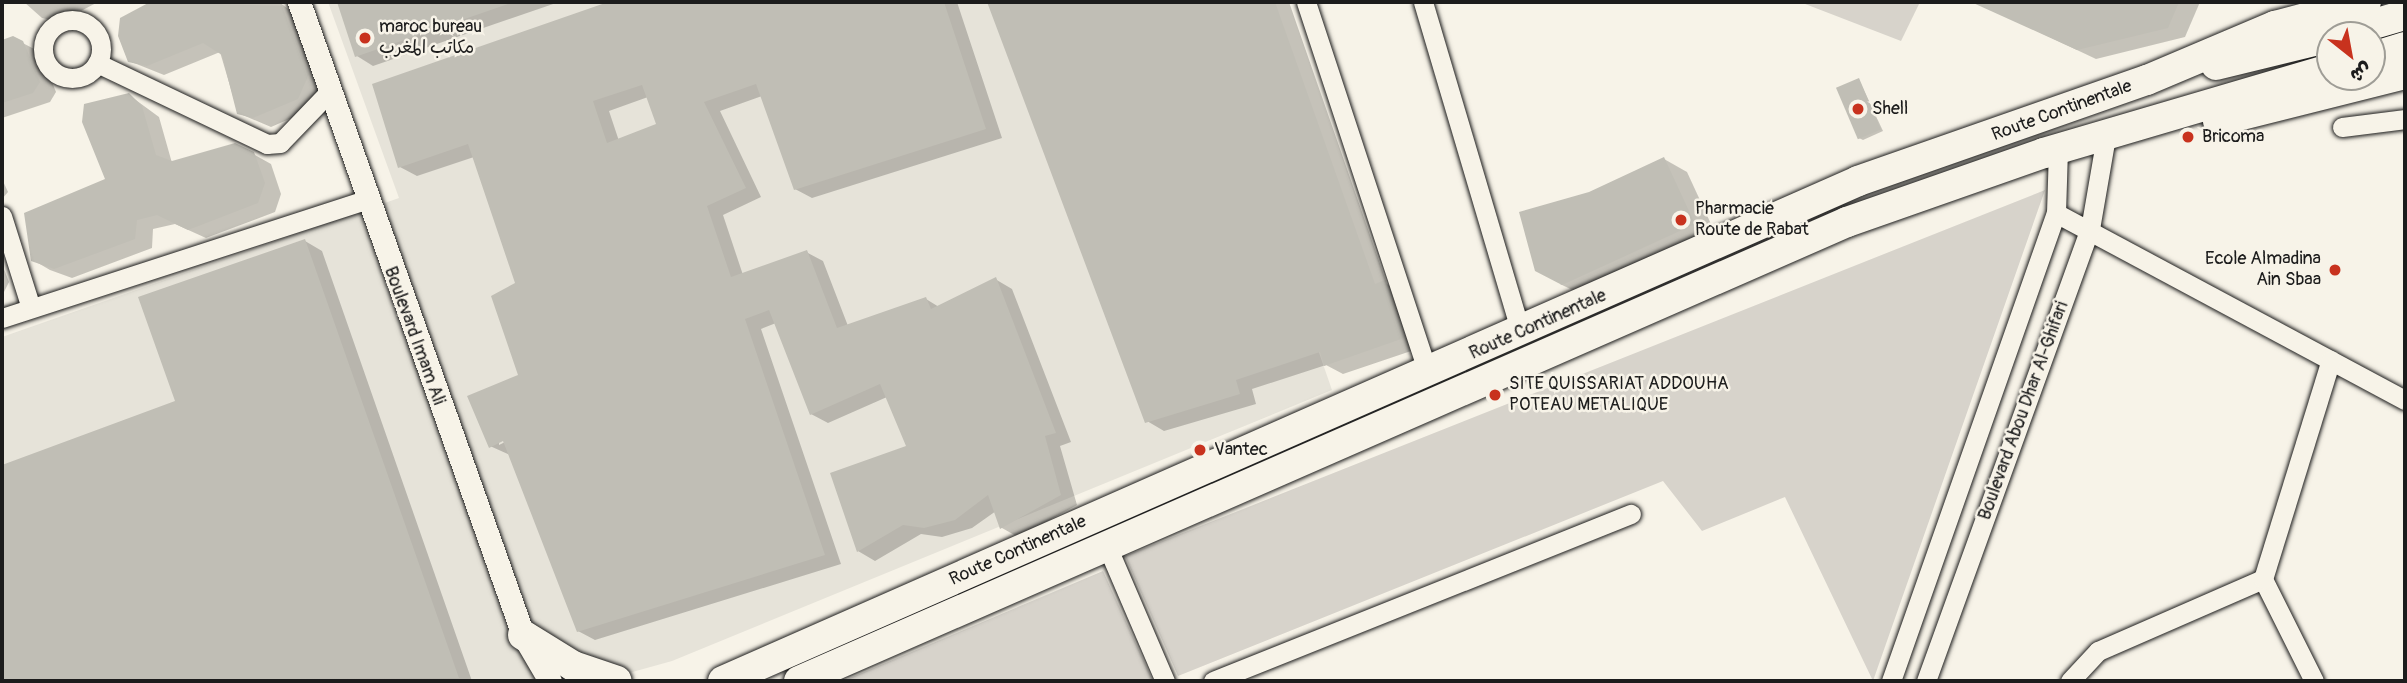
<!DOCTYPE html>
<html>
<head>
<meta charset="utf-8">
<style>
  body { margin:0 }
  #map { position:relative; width:2407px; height:683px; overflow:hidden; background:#f7f3e8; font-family:Pangolin,"Playpen Sans Arabic",sans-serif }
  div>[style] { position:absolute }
  .built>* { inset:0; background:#e6e3d9 }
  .green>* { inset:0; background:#d7d3cb }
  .shadow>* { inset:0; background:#0003 }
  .building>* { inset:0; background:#c0beb5; transform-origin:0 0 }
  .roads { filter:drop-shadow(0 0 2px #1c1c1c) drop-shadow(0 0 2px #1c1c1c) }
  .minor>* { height:19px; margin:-9.5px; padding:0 9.5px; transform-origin:9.5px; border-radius:9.5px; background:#f7f3e8 }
  .minor>.ring { margin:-9.5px; padding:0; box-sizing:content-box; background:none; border:19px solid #f7f3e8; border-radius:50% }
  .tertiary>* { height:23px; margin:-11.5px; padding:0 11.5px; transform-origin:11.5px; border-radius:11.5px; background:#f7f3e8 }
  .primary>* { height:30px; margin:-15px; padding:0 15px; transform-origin:15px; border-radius:15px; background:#f7f3e8 }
  .dots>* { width:19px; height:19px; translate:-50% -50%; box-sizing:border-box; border:4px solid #f7f3e8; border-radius:50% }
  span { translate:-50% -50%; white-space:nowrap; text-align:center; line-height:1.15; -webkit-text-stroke:5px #f7f3e8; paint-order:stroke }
  .poi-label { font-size:18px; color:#1c1c1c }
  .left { translate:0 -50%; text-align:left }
  .right { translate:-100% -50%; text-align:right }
  .street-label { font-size:18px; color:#1c1c1c }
  .frame { position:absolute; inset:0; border:4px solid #1c1c1c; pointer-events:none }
  .north { position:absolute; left:2316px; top:21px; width:70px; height:70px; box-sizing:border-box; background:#f7f3e8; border:2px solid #9f9d96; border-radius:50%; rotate:149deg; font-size:19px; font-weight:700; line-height:28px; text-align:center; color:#1c1c1c }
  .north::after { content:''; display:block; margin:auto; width:24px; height:32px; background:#c8321e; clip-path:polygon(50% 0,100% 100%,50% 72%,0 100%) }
</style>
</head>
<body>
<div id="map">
  <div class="built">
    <i style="clip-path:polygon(328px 2px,1197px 2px,1332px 390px,672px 661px,600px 681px,2px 681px,2px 337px,399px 198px)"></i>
  </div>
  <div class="green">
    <i style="clip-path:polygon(1800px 2px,1920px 2px,1901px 41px)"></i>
    <i style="clip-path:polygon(2045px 190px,1873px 681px,1785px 497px,1702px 531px,1663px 481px,1178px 676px,1125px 556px)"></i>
    <i style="clip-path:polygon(1103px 571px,1153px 681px,843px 681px)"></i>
  </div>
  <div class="shadow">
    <i style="clip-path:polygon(24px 2px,98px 2px,60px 22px,42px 18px)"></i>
    <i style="clip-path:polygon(154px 2px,279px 2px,299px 17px,325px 85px,315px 108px,271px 127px,238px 113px,220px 52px,164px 75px,129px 61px,122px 19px)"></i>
    <i style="clip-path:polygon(339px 2px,559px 2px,373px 66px,357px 56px)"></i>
    <i style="clip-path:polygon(evenodd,613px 2px,957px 2px,1002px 138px,812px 198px,795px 189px,762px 96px,720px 111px,761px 197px,723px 215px,743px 275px,806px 252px,823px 261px,848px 326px,926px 299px,939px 307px,995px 279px,1012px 289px,1071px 442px,1060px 446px,1077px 505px,1018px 537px,1002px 528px,996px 511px,972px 528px,942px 537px,921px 534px,875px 561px,858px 551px,908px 447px,887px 397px,828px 423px,811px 414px,776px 323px,761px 329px,841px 564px,595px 640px,578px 631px,510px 455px,490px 446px,520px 376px,517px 284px,474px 157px,417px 176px,400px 167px,374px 85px,613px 2px,648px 97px,659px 125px,619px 141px,609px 111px,648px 97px,613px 2px,511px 439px,499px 445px,499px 441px,511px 439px)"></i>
    <i style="clip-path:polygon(990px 2px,1289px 2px,1387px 284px,1402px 292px,1420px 348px,1343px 374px,1326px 365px,1252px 389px,1256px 404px,1164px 431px,1147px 421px)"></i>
    <i style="clip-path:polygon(1975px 2px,2200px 2px,2185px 37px,2096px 59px)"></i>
    <i style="clip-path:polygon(13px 38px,40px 52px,56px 92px,50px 102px,2px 118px,2px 42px)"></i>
    <i style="clip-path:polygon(1859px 80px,1883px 131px,1863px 140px,1859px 138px)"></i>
    <i style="clip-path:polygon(129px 95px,159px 117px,172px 163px,253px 154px,271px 164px,281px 194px,275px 212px,206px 238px,175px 224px,153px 229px,152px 248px,72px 278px,50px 270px,33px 260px,108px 180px)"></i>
    <i style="clip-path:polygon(1664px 159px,1687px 172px,1717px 237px,1587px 297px,1560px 284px)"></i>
    <i style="clip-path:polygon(2px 179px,8px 192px,2px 199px)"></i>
    <i style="clip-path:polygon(305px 241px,322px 251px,472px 681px,2px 681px,2px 467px,177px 402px)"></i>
    <i style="clip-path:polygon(2px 264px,9px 282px,2px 296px)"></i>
  </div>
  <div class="building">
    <i style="clip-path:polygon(150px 2px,282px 6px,309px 74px,298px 99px,253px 118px,237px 114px,222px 55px,203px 43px,147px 66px,128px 62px,118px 36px,120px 18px)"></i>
    <i style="clip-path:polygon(337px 2px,508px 2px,508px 4px,355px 57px)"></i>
    <i style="clip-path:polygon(evenodd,608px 2px,944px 2px,986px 129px,794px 190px,756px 84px,704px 102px,746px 188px,707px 206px,731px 277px,807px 250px,837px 328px,926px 297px,931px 309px,996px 277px,1056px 433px,1045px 436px,1061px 495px,1000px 529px,988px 495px,955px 520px,924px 528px,903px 525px,857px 552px,830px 473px,906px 446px,880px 384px,810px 415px,769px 310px,745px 319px,825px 555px,577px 632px,503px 441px,489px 448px,467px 396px,518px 375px,491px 296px,515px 283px,468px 144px,398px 168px,372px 84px,608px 2px,642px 85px,656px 124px,607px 143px,593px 101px,642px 85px)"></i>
    <i style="clip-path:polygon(987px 2px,1275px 2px,1375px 284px,1385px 280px,1404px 338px,1324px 366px,1320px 352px,1236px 380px,1240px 394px,1145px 423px)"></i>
    <i style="clip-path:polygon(1971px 2px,2179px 2px,2168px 28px,2077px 50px)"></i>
    <i style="clip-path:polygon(13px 36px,23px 41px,40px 82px,33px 93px,2px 103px,2px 40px)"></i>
    <i style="left:1859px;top:78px;width:56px;height:25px;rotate:67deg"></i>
    <i style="clip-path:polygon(129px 93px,142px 106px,156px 155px,172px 161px,235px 143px,254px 152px,265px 183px,258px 203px,188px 230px,157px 215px,137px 220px,135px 239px,54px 269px,31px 261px,24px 213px,105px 179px,82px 122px,84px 104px)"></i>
    <i style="clip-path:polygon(1664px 157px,1695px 224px,1562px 285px,1535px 271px,1519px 212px,1589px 192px)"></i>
    <i style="clip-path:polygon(305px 239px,459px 678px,2px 681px,2px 465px,175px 401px,138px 297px)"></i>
  </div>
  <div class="roads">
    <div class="minor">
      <i style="left:1306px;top:2px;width:390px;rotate:71.8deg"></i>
      <i style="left:1423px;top:2px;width:344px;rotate:73.5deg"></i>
      <i class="ring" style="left:43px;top:20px;width:39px;height:39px"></i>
      <i style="left:97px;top:63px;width:188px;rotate:25.5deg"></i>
      <i style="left:267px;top:144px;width:13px;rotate:-4deg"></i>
      <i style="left:280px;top:143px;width:71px;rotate:-46.1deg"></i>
      <i style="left:2342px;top:127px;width:64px;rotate:-7.2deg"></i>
      <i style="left:2056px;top:213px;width:396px;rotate:28.2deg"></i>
      <i style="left:2px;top:216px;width:96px;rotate:72.5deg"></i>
      <i style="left:2px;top:318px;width:382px;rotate:-18deg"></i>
      <i style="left:1107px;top:546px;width:147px;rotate:66.8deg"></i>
      <i style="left:1213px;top:681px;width:450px;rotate:-21.8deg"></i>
      <i style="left:1891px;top:681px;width:496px;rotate:-70.6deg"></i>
      <i style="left:2056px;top:213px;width:63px;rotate:-88.2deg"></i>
      <i style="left:1926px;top:681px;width:481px;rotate:-70.1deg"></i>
      <i style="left:2090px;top:229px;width:94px;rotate:-80.2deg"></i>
      <i style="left:2070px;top:681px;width:41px;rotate:-47deg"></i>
      <i style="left:2098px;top:651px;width:180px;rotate:-23.6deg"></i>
      <i style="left:2314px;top:681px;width:114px;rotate:-116.6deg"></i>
      <i style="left:2263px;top:579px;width:229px;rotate:-72.8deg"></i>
    </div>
    <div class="tertiary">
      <i style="left:299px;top:2px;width:671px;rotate:70.51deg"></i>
      <i style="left:523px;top:635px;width:53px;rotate:59.6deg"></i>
    </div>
    <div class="primary">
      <i style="left:2336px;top:35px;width:72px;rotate:-16.2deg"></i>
      <i style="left:2372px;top:57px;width:34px;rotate:-17deg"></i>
      <i style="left:2216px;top:65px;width:117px;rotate:-13.8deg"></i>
      <i style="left:2218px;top:121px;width:193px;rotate:-14.1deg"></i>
      <i style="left:523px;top:635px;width:59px;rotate:31.8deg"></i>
      <i style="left:573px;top:666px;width:46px;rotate:18.8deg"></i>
      <i style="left:723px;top:681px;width:1240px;rotate:-23.77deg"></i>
      <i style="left:1858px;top:181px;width:306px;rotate:-19.3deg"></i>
      <i style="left:2147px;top:80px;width:139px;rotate:-22.9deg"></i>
      <i style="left:2275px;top:26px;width:94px;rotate:-14.8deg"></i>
      <i style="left:799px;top:681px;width:1144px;rotate:-23.65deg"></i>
      <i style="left:1847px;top:222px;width:209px;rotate:-19.3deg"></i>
      <i style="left:2044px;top:153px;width:298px;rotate:-16.4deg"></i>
    </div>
  </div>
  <div class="dots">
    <i style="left:365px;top:38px;background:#c8321e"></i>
    <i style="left:1858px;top:109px;background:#c8321e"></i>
    <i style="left:2188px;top:137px;background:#c8321e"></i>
    <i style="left:1681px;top:220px;background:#c8321e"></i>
    <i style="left:2335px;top:270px;background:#c8321e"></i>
    <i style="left:1495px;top:395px;background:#c8321e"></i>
    <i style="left:1200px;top:450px;background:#c8321e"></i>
  </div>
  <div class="poi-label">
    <span class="left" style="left:379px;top:38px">maroc bureau<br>مكاتب المغرب</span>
    <span class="left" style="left:1872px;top:109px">Shell</span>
    <span class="left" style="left:2202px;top:137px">Bricoma</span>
    <span class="left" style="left:1695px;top:220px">Pharmacie<br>Route de Rabat</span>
    <span class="right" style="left:2321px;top:270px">Ecole Almadina<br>Ain Sbaa</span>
    <span class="left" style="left:1509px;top:395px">SITE QUISSARIAT ADDOUHA<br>POTEAU METALIQUE</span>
    <span class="left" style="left:1214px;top:450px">Vantec</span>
  </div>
  <div class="street-label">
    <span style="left:2062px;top:111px;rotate:-20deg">Route Continentale</span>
    <span style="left:1538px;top:325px;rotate:-24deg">Route Continentale</span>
    <span style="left:414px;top:336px;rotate:70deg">Boulevard Imam Ali</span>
    <span style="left:2024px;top:411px;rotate:-70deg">Boulevard Abou Dhar Al-Ghifari</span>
    <span style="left:1018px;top:551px;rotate:-24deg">Route Continentale</span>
  </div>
  <div class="frame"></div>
  <div class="north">ش</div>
</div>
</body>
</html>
